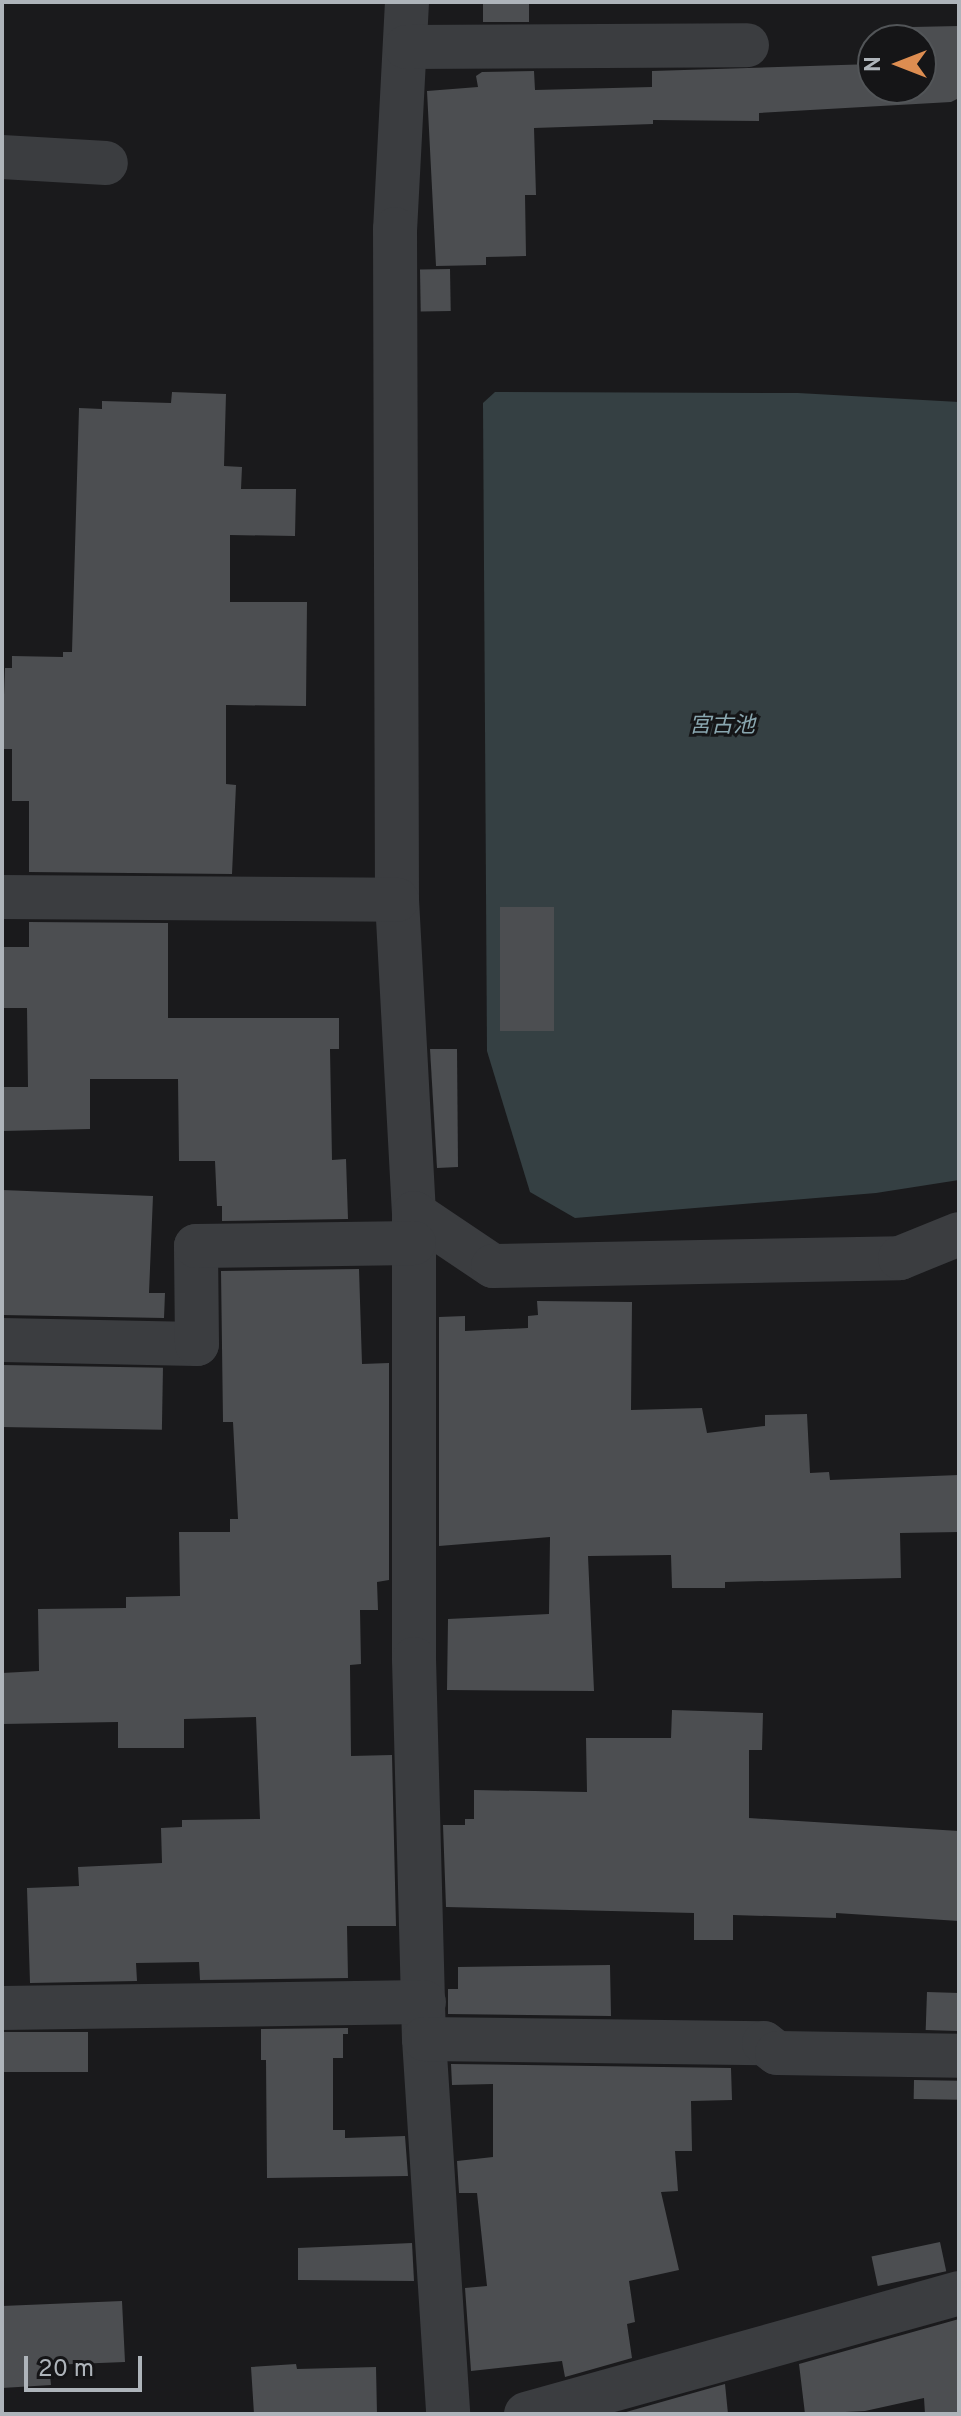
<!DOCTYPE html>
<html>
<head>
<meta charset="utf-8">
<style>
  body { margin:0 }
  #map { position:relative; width:961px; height:2416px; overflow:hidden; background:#1a1a1c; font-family:Overpass,"Noto Sans JP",sans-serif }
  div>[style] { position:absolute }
  .water>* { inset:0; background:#354043 }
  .building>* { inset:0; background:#4c4e51; transform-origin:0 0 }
  .minor>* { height:44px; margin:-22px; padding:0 22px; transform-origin:22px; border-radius:22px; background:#3b3d40 }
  span { translate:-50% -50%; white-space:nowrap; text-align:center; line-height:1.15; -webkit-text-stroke:6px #151517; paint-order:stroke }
  .water-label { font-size:22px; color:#8aa7b0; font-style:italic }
  .frame { position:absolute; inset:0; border:4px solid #aeb4ba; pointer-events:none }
  .north { position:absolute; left:857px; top:24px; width:80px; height:80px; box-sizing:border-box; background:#151517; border:2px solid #525558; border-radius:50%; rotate:270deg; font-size:22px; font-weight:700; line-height:32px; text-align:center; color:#aeb4ba }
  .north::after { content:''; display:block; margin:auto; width:28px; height:36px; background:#dd8d51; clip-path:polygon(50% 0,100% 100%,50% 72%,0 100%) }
  .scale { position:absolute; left:24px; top:2356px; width:118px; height:36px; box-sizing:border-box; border:4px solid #aeb4ba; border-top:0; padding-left:10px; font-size:24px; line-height:28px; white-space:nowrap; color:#aeb4ba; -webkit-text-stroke:6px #151517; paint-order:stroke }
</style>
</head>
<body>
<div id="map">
  <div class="water">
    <i style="clip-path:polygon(495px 392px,798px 393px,959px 402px,959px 1180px,876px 1193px,575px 1218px,530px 1192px,487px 1051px,483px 403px)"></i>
  </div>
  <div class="building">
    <i style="left:483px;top:2px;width:46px;height:20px"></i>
    <i style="clip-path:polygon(959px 26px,959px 98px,951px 102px,759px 113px,759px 121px,653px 120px,653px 124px,534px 128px,536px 195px,525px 195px,526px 256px,486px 257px,486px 265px,436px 266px,427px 91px,478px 87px,476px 76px,482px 72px,534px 71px,535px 90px,652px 87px,652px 71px,873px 64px,873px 88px,921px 88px,921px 40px,912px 40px,912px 27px)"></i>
    <i style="left:450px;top:269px;width:42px;height:30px;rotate:89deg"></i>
    <i style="clip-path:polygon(172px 392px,226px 394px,224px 466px,242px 467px,241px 489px,296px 489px,295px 536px,230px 535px,230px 602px,307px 602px,306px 706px,226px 705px,226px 784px,236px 785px,232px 874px,29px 872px,29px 801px,12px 801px,12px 749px,2px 749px,5px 668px,12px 668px,12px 656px,63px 657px,63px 652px,72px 652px,79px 408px,102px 409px,102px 401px,171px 403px)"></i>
    <i style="left:500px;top:907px;width:54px;height:124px"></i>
    <i style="clip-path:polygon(29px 922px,168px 923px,168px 1018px,339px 1018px,339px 1049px,330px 1049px,332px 1160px,346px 1159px,348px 1219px,222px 1221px,222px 1206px,217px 1206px,215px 1161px,179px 1161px,178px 1079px,90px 1079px,90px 1129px,2px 1131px,2px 1087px,28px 1087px,27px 1008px,2px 1008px,2px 947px,29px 947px)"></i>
    <i style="clip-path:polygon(430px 1049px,457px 1049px,458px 1167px,437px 1168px)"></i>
    <i style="clip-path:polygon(2px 1190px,153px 1196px,149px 1293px,165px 1293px,164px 1318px,2px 1315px)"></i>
    <i style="clip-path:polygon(359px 1269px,362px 1364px,389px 1363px,389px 1580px,377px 1582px,378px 1610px,360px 1610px,361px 1664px,350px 1665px,351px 1756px,392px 1755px,396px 1926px,347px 1926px,348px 1978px,200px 1980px,199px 1962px,136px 1963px,137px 1981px,30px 1983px,27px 1888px,79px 1886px,78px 1867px,162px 1863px,161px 1828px,182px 1827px,182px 1820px,260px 1819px,256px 1717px,184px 1719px,184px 1748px,118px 1748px,118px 1722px,2px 1724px,2px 1673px,39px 1671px,38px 1609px,126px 1608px,126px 1597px,180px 1596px,179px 1532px,230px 1532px,230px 1519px,238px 1519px,233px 1422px,223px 1422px,221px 1271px)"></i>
    <i style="clip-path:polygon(537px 1301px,632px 1302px,631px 1410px,702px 1408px,707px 1433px,765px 1426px,765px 1415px,807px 1414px,810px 1473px,829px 1472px,830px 1480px,959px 1475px,959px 1532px,900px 1533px,901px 1578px,725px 1582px,725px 1588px,672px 1588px,671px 1555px,588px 1556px,594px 1691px,447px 1690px,448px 1619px,549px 1614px,550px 1537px,439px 1546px,439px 1317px,465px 1316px,465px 1331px,528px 1328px,528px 1316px,538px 1315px)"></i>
    <i style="left:2px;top:1365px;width:161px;height:62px;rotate:1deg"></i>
    <i style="clip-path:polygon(672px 1710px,763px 1713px,762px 1750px,749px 1750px,749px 1818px,959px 1831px,959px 1921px,836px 1913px,836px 1918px,733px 1915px,733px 1940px,694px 1940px,694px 1913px,446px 1907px,443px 1825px,465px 1825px,465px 1819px,474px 1819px,474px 1790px,587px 1792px,586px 1738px,671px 1738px)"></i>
    <i style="clip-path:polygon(610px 1965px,611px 2016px,448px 2014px,448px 1989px,458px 1989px,458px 1967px)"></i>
    <i style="left:927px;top:1992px;width:32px;height:38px;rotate:2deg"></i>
    <i style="clip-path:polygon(348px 2028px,348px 2034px,343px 2034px,343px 2058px,333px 2058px,333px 2130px,345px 2130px,345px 2138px,405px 2136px,408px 2176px,267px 2178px,266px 2060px,261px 2060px,261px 2029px)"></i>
    <i style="left:88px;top:2032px;width:40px;height:86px;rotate:90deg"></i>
    <i style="clip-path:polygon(451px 2064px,731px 2068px,732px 2100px,691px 2101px,692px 2151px,675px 2151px,678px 2191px,661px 2192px,679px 2270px,629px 2281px,635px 2322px,627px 2324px,632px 2358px,565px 2377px,562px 2361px,471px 2371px,465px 2288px,487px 2286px,477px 2193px,459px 2193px,457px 2161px,493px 2157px,493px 2084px,452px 2085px)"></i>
    <i style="left:914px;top:2080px;width:45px;height:19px;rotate:1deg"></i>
    <i style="left:940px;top:2242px;width:30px;height:70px;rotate:78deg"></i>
    <i style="clip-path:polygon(412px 2243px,414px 2281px,298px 2280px,298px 2248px)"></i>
    <i style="clip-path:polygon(122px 2301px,125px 2362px,49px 2365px,51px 2385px,2px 2388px,2px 2306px)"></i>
    <i style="clip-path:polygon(959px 2319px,959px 2414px,925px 2414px,924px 2398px,865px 2411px,805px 2414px,799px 2364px)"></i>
    <i style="clip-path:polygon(296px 2364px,297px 2369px,376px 2367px,377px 2414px,254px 2414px,251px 2367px)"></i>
    <i style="clip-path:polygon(725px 2384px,728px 2414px,619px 2414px)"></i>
  </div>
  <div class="minor">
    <i style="left:407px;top:2px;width:227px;rotate:93deg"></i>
    <i style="left:395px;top:229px;width:671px;rotate:89.83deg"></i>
    <i style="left:397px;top:900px;width:313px;rotate:86.9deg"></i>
    <i style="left:414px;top:1213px;width:446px;rotate:90deg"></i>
    <i style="left:414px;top:1659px;width:380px;rotate:88.5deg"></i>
    <i style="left:424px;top:2039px;width:376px;rotate:86.3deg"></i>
    <i style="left:406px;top:47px;width:341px;rotate:-0.3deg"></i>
    <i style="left:2px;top:157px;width:104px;rotate:3.3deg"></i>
    <i style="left:2px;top:897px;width:395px;rotate:0.4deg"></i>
    <i style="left:414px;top:1213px;width:95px;rotate:33.9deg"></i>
    <i style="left:493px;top:1266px;width:407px;rotate:-1.1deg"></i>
    <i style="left:900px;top:1258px;width:64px;rotate:-22.1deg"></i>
    <i style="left:2px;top:1340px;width:195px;rotate:1.2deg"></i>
    <i style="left:197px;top:1344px;width:98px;rotate:-90.6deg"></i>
    <i style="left:196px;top:1246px;width:218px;rotate:-0.8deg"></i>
    <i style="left:2px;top:2008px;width:422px;rotate:-0.8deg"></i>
    <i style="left:424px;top:2039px;width:340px;rotate:0.7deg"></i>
    <i style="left:764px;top:2043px;width:16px;rotate:38deg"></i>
    <i style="left:777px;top:2053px;width:182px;rotate:0.9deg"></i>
    <i style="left:526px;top:2414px;width:450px;rotate:-15.6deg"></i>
  </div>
  <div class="water-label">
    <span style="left:722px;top:727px">宮古池</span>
  </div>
  <div class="frame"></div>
  <div class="north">N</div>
  <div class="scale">20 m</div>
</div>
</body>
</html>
